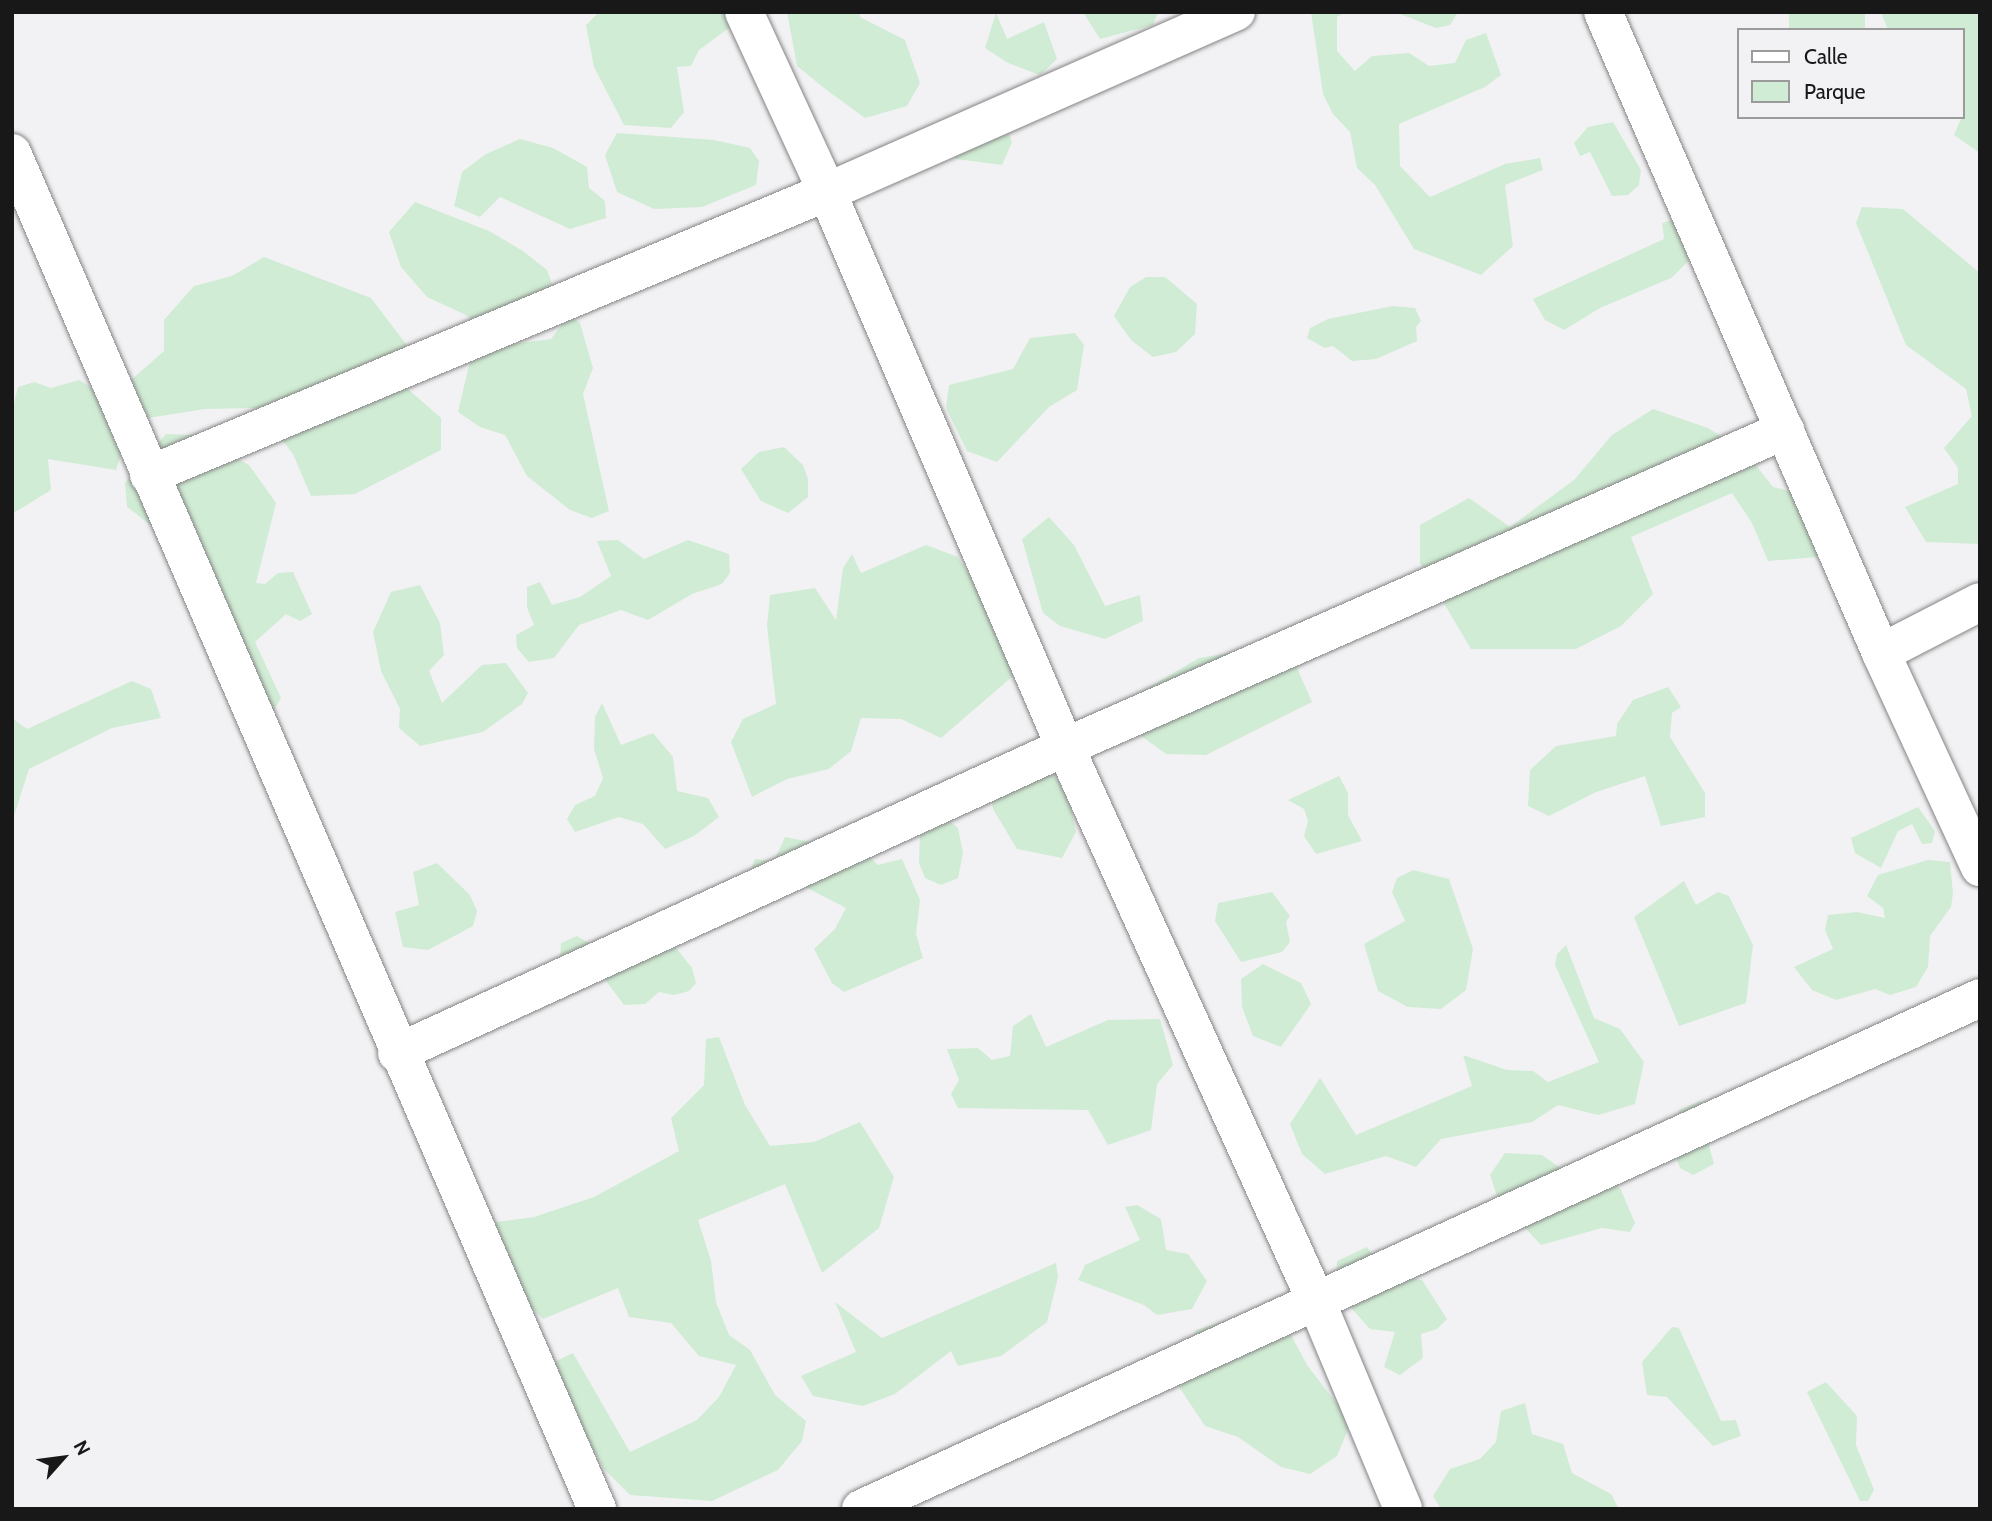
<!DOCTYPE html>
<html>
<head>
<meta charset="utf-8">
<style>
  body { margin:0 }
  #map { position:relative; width:1992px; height:1521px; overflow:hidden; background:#f2f2f4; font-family:Cabin,sans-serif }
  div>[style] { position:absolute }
  .green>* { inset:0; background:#d0ecd4; transform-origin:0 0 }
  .roads { filter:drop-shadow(0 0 2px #848485) drop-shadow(0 0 2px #848485) }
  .street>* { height:38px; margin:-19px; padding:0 19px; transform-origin:19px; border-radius:19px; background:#fff }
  span { translate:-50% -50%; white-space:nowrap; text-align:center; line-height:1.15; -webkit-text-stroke:6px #f2f2f4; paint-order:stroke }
  .frame { position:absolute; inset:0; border:14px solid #181819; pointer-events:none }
  .legend { position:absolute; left:1737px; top:28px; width:228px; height:91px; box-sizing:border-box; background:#f2f2f4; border:2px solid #9b9b9c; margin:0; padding:9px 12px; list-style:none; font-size:21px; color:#181819 }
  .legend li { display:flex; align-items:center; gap:14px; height:35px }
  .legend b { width:35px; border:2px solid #9b9b9c }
  .north { position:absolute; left:28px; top:1423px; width:70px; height:70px; -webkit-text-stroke:5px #f2f2f4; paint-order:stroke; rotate:62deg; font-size:19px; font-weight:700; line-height:28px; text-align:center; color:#181819 }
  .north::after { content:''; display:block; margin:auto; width:24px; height:32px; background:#181819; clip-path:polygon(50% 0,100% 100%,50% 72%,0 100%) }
</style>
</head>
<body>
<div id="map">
  <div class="green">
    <i style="clip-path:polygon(599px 12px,728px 12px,733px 25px,699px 50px,691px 66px,677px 67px,684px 112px,671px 128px,624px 125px,594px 67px,586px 25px)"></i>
    <i style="clip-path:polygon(787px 12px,859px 12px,860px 17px,905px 40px,920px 83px,907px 106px,865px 118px,824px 88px,797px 66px)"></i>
    <i style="clip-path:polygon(1083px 12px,1158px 12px,1153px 25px,1100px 39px)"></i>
    <i style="clip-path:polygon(1311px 12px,1346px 12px,1337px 17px,1337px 51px,1355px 71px,1372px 56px,1409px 53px,1429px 66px,1455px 63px,1466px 40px,1486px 33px,1501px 75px,1485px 87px,1399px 124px,1400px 166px,1430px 197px,1505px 164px,1540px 158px,1543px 170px,1505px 185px,1513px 246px,1481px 275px,1414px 249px,1375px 185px,1357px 168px,1350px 132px,1333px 114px,1323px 94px)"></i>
    <i style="clip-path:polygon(1395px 12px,1457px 12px,1457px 14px,1450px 25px,1436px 28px)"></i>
    <i style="left:1789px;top:12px;width:76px;height:20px"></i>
    <i style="clip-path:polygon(1881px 12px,1980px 12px,1980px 153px,1954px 135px,1963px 114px,1962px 30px,1888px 30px)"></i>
    <i style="clip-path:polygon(996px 13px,1007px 39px,1044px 22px,1057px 59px,1040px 75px,1008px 63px,985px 48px)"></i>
    <i style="clip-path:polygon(1613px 122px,1641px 170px,1639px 185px,1628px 195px,1612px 196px,1590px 152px,1580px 156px,1574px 143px,1588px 127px)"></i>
    <i style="clip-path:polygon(1007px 129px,1012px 142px,1002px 165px,956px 159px,941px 146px)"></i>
    <i style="clip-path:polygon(617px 133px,714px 140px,750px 148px,759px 161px,756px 185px,702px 207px,654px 209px,617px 192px,605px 155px)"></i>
    <i style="clip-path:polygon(520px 139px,553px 148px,587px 167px,589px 188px,605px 201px,606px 218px,570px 229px,500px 197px,480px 217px,454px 206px,462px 172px,486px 154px)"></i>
    <i style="clip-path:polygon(415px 202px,489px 231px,523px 251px,547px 270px,556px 295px,496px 340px,466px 315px,427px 297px,401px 267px,389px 232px)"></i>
    <i style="clip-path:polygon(1862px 207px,1903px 209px,1980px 273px,1980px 544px,1926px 542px,1905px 507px,1958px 484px,1958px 468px,1944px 448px,1972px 416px,1966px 389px,1906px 345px,1856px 223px)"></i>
    <i style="clip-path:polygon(1677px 218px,1694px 256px,1671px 278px,1600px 308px,1564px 330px,1545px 320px,1533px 299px,1664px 239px,1662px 223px)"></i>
    <i style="clip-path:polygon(264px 257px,371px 298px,406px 344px,401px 383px,441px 418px,441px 450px,355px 494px,311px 496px,293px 454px,257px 408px,205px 409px,148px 418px,131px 380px,164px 351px,164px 320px,194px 286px,232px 276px)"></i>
    <i style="clip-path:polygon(1146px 277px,1165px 277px,1197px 304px,1195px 334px,1176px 352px,1153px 357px,1131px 340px,1114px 316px,1130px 287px)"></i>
    <i style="clip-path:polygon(1393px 306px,1415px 308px,1421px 321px,1416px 327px,1417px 341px,1376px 359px,1352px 361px,1333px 346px,1325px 348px,1307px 338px,1310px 328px,1328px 319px)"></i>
    <i style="clip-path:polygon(569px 315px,580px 323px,593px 368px,583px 394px,609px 511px,592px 518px,570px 510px,527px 476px,505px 435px,480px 427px,458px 412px,470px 361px,496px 346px,551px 339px)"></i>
    <i style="clip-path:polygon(1075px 333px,1084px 345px,1077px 390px,1049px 407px,997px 462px,967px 451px,946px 408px,949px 385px,1013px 369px,1030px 338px)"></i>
    <i style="clip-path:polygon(79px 380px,100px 393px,124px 446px,116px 470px,48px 459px,51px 490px,12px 514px,12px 411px,18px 387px,34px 382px,51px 388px)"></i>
    <i style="clip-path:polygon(1653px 409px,1708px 428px,1744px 450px,1773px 487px,1801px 494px,1825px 539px,1818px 557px,1768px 561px,1752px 523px,1732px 493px,1631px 537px,1653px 594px,1621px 626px,1576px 649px,1471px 649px,1420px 563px,1420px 525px,1469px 498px,1510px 527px,1574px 480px,1612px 435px)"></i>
    <i style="clip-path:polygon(166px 434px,193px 435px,249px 465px,276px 503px,256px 583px,265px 584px,278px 573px,293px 572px,312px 614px,300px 621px,286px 614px,255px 642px,281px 698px,272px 713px,198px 561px,127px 507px,125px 483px)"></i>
    <i style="clip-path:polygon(784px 447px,803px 465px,808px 479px,808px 497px,788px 513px,761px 501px,741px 469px,759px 452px)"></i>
    <i style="clip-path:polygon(1049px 517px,1074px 545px,1105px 606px,1140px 595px,1143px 621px,1105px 639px,1060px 626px,1043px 613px,1022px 539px)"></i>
    <i style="clip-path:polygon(618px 540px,644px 559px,688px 540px,729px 554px,730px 573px,722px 584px,692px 594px,648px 620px,621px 610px,579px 625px,554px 658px,529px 662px,517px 648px,516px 635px,534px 625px,527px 607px,527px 587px,540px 582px,552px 605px,580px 597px,611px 576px,597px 541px)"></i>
    <i style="clip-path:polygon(926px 545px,958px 557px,1000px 623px,1013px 676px,941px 738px,901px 719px,861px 718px,851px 751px,829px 769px,787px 779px,752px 797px,731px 742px,743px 719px,776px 704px,767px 626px,770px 595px,815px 588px,836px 620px,843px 568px,852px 554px,861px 573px)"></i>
    <i style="clip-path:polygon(420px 585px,440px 623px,444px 655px,429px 671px,442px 703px,482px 665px,506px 663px,528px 693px,522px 704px,483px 732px,420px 746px,399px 728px,400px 709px,381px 671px,373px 632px,391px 592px)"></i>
    <i style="clip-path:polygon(1243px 651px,1294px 661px,1312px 702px,1206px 755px,1166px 754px,1126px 725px,1132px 697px,1199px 658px)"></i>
    <i style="clip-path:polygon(132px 681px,151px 689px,161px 718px,112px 728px,29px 769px,12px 822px,12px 718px,27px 729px)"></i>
    <i style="clip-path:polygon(1668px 687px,1681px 707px,1672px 713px,1670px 737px,1705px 793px,1705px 817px,1661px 826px,1645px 776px,1596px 792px,1549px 816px,1528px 806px,1530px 770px,1556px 746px,1616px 736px,1617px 724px,1633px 700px)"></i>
    <i style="clip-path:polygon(602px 703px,621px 745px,653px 733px,673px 757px,677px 791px,708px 798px,719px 817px,694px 836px,665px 849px,643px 824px,619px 817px,575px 832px,567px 819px,575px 805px,595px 796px,603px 778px,594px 749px,595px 717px)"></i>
    <i style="clip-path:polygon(988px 770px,1049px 770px,1068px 793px,1076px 832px,1062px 858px,1017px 849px,993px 809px)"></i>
    <i style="clip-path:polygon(1339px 776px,1348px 793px,1348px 815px,1362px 841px,1316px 854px,1304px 836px,1308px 821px,1304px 809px,1288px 800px)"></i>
    <i style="clip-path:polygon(1918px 807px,1935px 831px,1932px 843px,1922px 844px,1912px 824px,1898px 831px,1881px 868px,1855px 853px,1851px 838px)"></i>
    <i style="clip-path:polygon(942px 815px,958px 828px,963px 853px,958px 878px,941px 885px,925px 878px,919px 863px,920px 827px)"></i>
    <i style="clip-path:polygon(785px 837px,864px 852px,878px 865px,902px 859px,920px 900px,916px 934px,923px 958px,844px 992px,832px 983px,814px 949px,835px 929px,846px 908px,792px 880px,750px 872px,755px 859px,774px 861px)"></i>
    <i style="clip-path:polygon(1928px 860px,1950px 862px,1953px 893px,1951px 907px,1930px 936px,1928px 967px,1916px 987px,1890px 995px,1875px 989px,1836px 1000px,1812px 990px,1794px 967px,1833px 949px,1825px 930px,1828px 915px,1857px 912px,1885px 918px,1883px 908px,1867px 896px,1878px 875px)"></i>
    <i style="clip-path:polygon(437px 863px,470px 895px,477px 911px,473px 926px,428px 950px,403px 947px,395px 912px,419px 905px,413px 872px)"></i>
    <i style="clip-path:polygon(1413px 870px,1449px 879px,1473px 949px,1466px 990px,1441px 1009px,1408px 1007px,1378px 991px,1364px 944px,1405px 921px,1392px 892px,1397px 878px)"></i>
    <i style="clip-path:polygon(1684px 881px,1696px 905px,1718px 892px,1729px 896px,1753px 945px,1746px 1003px,1679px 1026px,1634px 917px)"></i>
    <i style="clip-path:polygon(1272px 892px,1290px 916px,1286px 922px,1290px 942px,1282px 952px,1241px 962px,1215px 921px,1218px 903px)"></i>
    <i style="clip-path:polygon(577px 936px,597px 948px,669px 939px,692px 968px,696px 983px,689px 991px,674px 995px,659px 992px,645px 1004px,624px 1005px,597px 969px,560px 960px,561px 943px)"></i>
    <i style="clip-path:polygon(1566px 945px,1594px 1018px,1620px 1029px,1644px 1062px,1635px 1104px,1598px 1115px,1558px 1105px,1532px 1122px,1441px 1139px,1416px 1167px,1386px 1156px,1325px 1174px,1302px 1154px,1290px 1124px,1320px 1078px,1356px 1135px,1472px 1086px,1463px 1055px,1507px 1070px,1533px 1071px,1548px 1082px,1599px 1062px,1555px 965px,1557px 954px)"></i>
    <i style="clip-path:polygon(1263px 964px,1301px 983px,1311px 1004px,1281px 1047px,1253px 1036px,1242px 1007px,1241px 979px)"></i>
    <i style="clip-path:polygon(1031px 1014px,1046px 1047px,1108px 1020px,1160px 1019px,1173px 1065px,1157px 1084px,1151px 1130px,1108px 1145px,1088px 1110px,958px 1108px,951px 1094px,959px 1080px,947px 1049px,978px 1048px,992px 1060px,1010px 1056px,1013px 1026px)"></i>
    <i style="clip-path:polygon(719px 1037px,745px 1105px,770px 1146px,814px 1142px,860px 1122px,894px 1177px,879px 1228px,822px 1273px,785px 1184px,698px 1220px,711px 1261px,716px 1302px,729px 1335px,750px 1350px,775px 1395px,806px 1421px,802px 1441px,778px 1470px,712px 1501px,630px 1495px,604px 1469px,564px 1396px,552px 1363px,573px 1353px,630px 1452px,697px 1420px,719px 1397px,736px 1365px,699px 1356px,671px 1323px,629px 1317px,618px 1288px,543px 1319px,469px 1245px,496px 1222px,534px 1217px,594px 1197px,679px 1151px,671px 1118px,704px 1085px,706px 1039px)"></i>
    <i style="clip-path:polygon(1700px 1101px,1713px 1114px,1704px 1127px,1714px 1164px,1693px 1175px,1680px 1168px,1675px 1154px,1679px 1110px)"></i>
    <i style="clip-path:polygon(1505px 1153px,1542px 1155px,1576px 1179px,1599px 1166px,1621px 1190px,1635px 1223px,1630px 1232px,1602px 1228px,1541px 1245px,1498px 1199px,1490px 1175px)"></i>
    <i style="clip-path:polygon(1137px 1205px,1161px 1219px,1166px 1250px,1188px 1254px,1207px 1281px,1192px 1309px,1157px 1315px,1144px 1305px,1078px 1280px,1085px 1265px,1140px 1240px,1125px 1207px)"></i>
    <i style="clip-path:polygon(1367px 1247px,1386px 1274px,1422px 1280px,1447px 1319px,1437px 1329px,1421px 1334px,1423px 1358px,1400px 1375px,1384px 1367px,1395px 1332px,1370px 1329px,1336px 1291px,1337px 1261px)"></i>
    <i style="clip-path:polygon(1056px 1263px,1058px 1277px,1047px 1322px,1001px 1356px,958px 1366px,951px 1351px,895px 1394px,863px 1406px,813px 1396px,801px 1376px,856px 1352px,835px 1302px,882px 1338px)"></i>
    <i style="clip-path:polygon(1222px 1322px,1231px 1337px,1290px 1333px,1307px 1365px,1344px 1413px,1349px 1427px,1337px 1456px,1310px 1474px,1281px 1467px,1238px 1437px,1205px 1426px,1179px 1387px,1196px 1330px)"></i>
    <i style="clip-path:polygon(1672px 1327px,1679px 1328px,1721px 1421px,1736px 1420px,1741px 1436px,1713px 1446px,1667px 1397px,1647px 1395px,1642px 1362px)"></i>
    <i style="clip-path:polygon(1826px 1382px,1857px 1416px,1856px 1445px,1874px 1490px,1868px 1501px,1860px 1501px,1807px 1392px)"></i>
    <i style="clip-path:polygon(1525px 1403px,1532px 1434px,1563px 1444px,1572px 1473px,1611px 1494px,1619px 1509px,1441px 1509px,1433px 1496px,1450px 1469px,1480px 1459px,1496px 1442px,1501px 1411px)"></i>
  </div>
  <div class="roads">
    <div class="street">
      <i style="left:744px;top:12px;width:198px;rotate:65.2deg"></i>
      <i style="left:827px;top:192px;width:604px;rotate:66.79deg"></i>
      <i style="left:1065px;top:747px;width:610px;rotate:65.62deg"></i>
      <i style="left:1317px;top:1303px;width:223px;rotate:67.3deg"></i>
      <i style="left:1603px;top:12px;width:699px;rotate:66.55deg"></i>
      <i style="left:1881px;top:653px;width:236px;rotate:65.2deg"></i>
      <i style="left:12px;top:153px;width:1477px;rotate:66.66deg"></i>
      <i style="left:149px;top:475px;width:735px;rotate:-22.66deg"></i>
      <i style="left:827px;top:192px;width:447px;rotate:-23.8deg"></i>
      <i style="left:1881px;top:653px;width:111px;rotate:-27.3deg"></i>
      <i style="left:397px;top:1053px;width:735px;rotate:-24.61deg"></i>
      <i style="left:1065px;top:747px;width:787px;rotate:-23.76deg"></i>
      <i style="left:861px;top:1509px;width:1230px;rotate:-24.54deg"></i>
    </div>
  </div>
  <div class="frame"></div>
  <ul class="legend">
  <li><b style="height:9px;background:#fff"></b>Calle</li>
  <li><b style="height:19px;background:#d0ecd4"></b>Parque</li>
  </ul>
  <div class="north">N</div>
</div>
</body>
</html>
